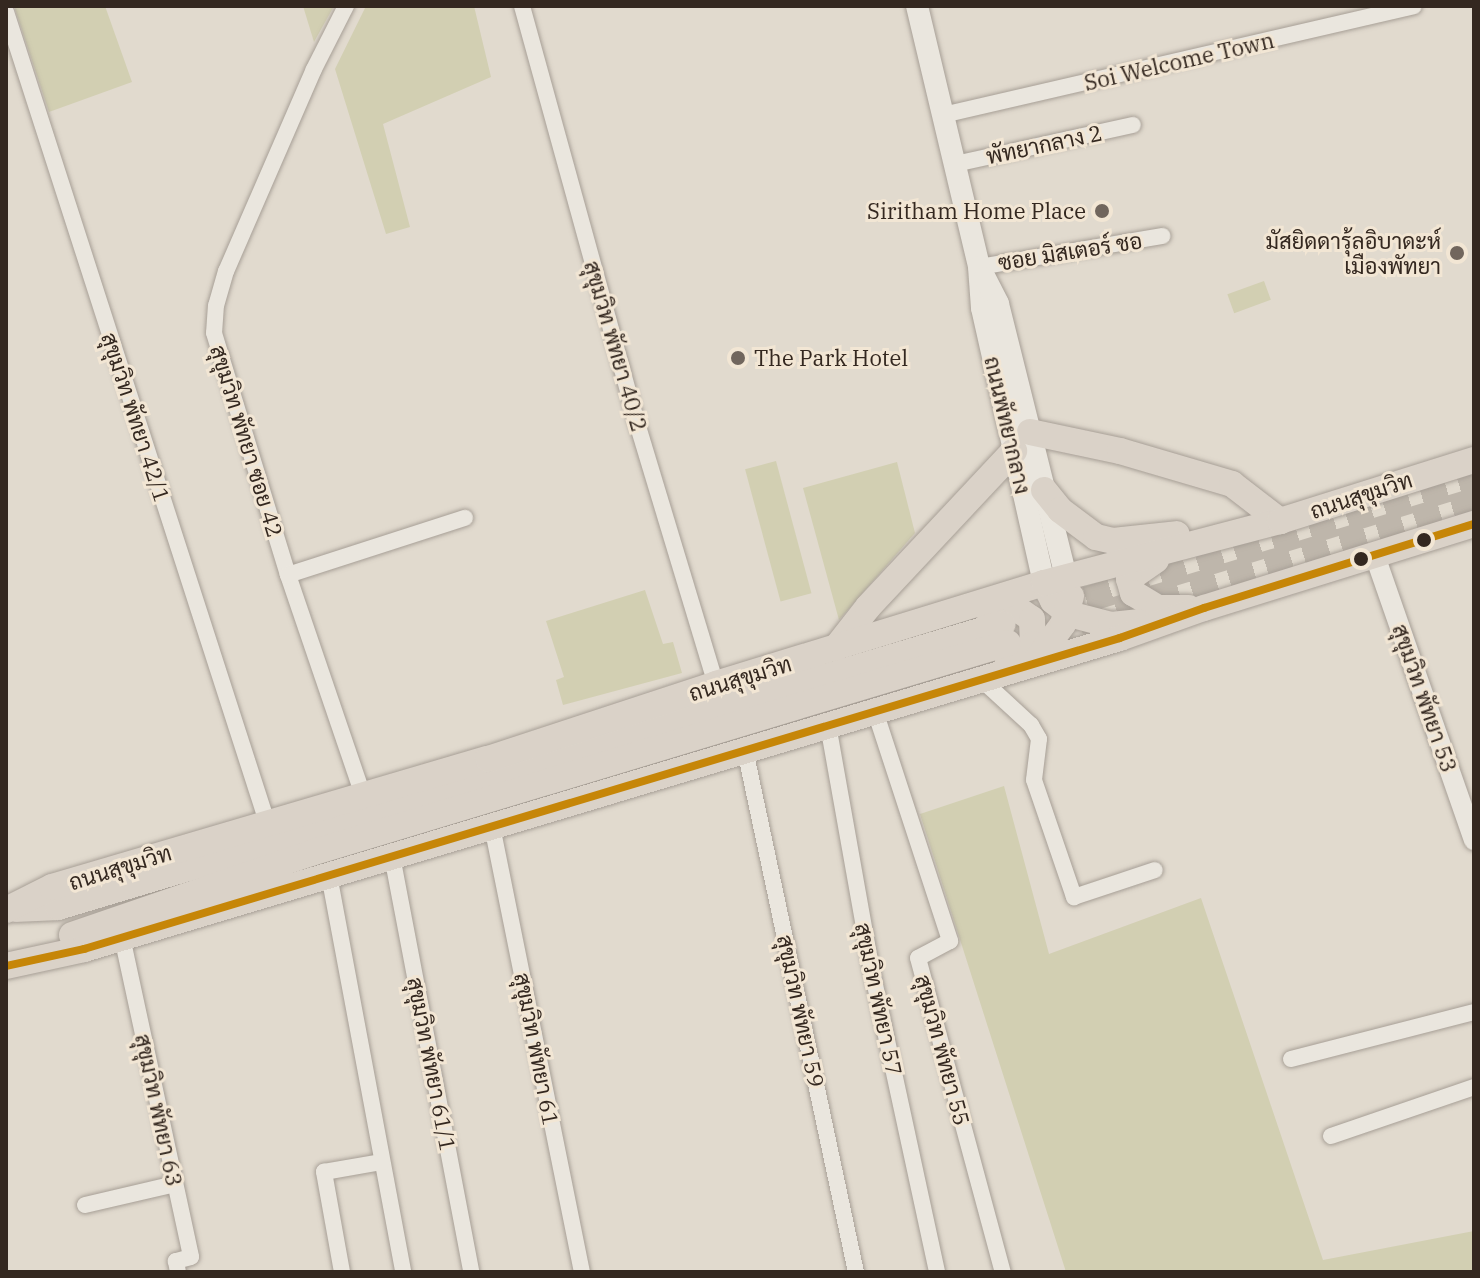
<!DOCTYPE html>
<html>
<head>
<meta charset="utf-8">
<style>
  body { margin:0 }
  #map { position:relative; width:1480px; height:1278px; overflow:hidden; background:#e1dace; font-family:"IBM Plex Serif",Sarabun,serif }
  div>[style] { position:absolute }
  .green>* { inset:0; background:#d2cfb2; transform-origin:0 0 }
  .trunk-tunnel>* { height:26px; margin-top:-13px; transform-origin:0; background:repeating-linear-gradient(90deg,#beb6ab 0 26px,transparent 0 39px) }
  .roads { filter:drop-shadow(0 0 2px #a79f96) drop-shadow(0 0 2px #a79f96) }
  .minor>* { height:16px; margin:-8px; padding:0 8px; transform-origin:8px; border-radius:8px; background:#eae6de }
  .tertiary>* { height:20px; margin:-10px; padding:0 10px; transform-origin:10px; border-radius:10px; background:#eae6de }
  .secondary>* { height:22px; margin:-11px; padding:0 11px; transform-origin:11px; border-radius:11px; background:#eae6de }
  .trunk>* { height:26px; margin:-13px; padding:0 13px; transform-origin:13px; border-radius:13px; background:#dad2c8 }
  .bus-1>* { height:8px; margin:-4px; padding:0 4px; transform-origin:4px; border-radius:4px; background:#c68608 }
  .dots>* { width:22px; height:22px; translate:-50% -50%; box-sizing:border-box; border:4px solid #f2e6d4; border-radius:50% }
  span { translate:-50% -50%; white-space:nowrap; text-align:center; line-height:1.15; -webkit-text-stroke:6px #f2e6d4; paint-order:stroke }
  .street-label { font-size:22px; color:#342820 }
  .poi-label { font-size:22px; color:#342820 }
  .right { translate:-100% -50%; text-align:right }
  .left { translate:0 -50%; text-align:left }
  .frame { position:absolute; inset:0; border:8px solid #342820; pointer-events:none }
</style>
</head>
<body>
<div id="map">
  <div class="green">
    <i style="clip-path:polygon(14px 6px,105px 6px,132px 82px,49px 112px)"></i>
    <i style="clip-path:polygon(303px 6px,334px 6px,314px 42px)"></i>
    <i style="clip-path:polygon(366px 6px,474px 6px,491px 77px,383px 124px,410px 227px,386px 234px,335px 69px)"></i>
    <i style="left:1264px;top:281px;width:20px;height:39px;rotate:70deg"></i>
    <i style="left:776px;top:461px;width:137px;height:32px;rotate:75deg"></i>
    <i style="clip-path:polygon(897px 462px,915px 533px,839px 620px,803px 488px)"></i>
    <i style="clip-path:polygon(645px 590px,663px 644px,673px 642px,682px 673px,563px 705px,556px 680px,564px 677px,546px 621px)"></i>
    <i style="clip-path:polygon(1004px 786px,1049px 954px,1201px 898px,1323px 1260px,1474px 1231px,1474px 1272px,1066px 1272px,920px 814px)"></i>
  </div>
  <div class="trunk-tunnel">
    <i style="left:1049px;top:611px;width:444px;rotate:-17deg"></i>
    <i style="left:1079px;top:621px;width:413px;rotate:-16.9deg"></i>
  </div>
  <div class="roads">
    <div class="minor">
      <i style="left:346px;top:6px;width:71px;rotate:116.9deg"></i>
      <i style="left:314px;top:69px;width:220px;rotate:113.5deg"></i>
      <i style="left:226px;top:271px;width:35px;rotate:106deg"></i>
      <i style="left:216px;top:305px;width:28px;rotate:94deg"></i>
      <i style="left:214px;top:333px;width:253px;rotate:73deg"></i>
      <i style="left:288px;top:575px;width:232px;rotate:71.2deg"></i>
      <i style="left:522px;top:6px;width:422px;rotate:74.6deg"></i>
      <i style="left:634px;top:413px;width:283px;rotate:73.2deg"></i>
      <i style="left:6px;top:12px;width:851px;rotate:72.14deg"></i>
      <i style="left:943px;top:115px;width:483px;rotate:-13deg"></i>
      <i style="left:955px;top:164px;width:182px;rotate:-12.4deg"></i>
      <i style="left:979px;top:267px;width:186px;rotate:-9.6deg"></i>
      <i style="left:288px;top:575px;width:186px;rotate:-17.9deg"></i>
      <i style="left:981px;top:679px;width:68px;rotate:42.6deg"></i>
      <i style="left:1031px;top:725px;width:16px;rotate:60deg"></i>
      <i style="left:1039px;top:739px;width:41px;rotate:97deg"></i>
      <i style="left:1034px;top:780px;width:124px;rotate:71.1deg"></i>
      <i style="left:1074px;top:897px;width:85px;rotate:-18.4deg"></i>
      <i style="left:875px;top:711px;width:242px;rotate:71.9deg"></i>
      <i style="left:950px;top:941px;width:36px;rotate:152deg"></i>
      <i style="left:918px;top:958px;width:325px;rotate:74.9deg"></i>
      <i style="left:828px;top:725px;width:250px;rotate:79.9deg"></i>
      <i style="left:872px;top:971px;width:308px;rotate:77.8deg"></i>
      <i style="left:745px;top:750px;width:534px;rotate:78deg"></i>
      <i style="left:492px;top:826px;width:455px;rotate:78.6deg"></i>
      <i style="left:392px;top:856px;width:423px;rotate:79.2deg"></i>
      <i style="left:329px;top:875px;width:404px;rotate:79.4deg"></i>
      <i style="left:122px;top:937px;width:327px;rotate:77.8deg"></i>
      <i style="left:191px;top:1257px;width:16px;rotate:165deg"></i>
      <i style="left:176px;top:1261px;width:11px;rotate:80deg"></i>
      <i style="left:1291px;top:1059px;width:189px;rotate:-14.4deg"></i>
      <i style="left:1331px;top:1136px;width:151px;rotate:-18.9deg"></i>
      <i style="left:85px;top:1205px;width:92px;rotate:-13.1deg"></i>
      <i style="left:342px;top:1272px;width:102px;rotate:-100.2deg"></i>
      <i style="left:324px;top:1172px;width:59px;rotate:-9.8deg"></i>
    </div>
    <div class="tertiary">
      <i style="left:1375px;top:556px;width:301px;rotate:70.8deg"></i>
    </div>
    <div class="secondary">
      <i style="left:917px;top:6px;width:268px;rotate:76.6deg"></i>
      <i style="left:979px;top:267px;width:41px;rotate:85.8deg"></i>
      <i style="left:982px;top:308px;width:282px;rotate:77.3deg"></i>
      <i style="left:985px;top:278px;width:29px;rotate:63deg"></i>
      <i style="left:998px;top:304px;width:281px;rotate:76deg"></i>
    </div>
    <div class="trunk">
      <i style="left:1030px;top:432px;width:92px;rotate:11.9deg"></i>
      <i style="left:1120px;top:451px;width:117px;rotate:16.4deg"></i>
      <i style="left:1232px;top:484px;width:61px;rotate:37.6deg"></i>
      <i style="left:1044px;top:490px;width:26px;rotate:51deg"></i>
      <i style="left:1060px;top:510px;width:45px;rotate:36.9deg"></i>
      <i style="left:1096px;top:537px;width:17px;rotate:13deg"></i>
      <i style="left:1113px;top:541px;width:64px;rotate:-6.2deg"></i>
      <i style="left:1156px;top:560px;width:33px;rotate:145deg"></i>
      <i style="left:1129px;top:579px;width:15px;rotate:74deg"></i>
      <i style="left:1133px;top:593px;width:29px;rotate:31deg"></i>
      <i style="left:1158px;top:608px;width:31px"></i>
      <i style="left:1044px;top:583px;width:20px;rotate:63deg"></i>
      <i style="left:1053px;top:601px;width:21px;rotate:39deg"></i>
      <i style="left:1069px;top:614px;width:43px;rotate:14.7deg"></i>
      <i style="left:1111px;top:625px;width:27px;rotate:-6deg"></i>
      <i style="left:987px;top:609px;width:29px;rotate:-2deg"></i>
      <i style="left:1016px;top:608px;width:19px;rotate:35deg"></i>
      <i style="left:1032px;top:619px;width:25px;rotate:88deg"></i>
      <i style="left:1033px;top:644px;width:33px;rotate:141deg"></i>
      <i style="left:835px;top:649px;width:53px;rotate:-51.8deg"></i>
      <i style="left:868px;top:607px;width:214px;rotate:-46.9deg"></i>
      <i style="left:1035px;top:662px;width:47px;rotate:-53.6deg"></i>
      <i style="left:1063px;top:624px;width:29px;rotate:-74deg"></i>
      <i style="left:16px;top:909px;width:42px;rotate:-2.7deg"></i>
      <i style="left:58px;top:907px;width:986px;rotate:-16.67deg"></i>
      <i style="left:6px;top:910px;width:51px;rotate:-26.6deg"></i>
      <i style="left:52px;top:887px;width:454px;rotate:-16.4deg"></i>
      <i style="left:488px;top:759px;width:240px;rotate:-18.2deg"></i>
      <i style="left:716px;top:684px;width:343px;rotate:-17.1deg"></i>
      <i style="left:1044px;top:583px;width:244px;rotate:-14.7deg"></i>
      <i style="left:1280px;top:521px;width:203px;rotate:-17.5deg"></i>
      <i style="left:72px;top:935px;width:253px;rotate:-18.9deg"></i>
      <i style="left:311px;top:853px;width:728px;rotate:-16.77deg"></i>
      <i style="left:6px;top:966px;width:80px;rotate:-12.3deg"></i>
      <i style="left:84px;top:949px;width:1082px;rotate:-16.71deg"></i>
      <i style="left:1120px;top:638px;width:89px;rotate:-19.7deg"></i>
      <i style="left:1204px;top:608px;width:283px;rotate:-17.3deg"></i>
    </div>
  </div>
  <div class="bus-1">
    <i style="left:6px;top:966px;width:80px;rotate:-12.3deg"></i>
    <i style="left:84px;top:949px;width:1082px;rotate:-16.71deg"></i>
    <i style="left:1120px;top:638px;width:89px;rotate:-19.7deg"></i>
    <i style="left:1204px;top:608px;width:283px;rotate:-17.3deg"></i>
  </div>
  <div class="dots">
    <i style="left:1102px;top:211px;background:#71665d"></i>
    <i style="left:1457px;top:253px;background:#71665d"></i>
    <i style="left:738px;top:358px;background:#71665d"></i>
    <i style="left:1424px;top:540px;background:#342820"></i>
    <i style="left:1361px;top:559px;background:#342820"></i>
  </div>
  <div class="street-label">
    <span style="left:1179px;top:61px;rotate:-13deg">Soi Welcome Town</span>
    <span style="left:1044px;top:144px;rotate:-12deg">พัทยากลาง 2</span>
    <span style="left:1070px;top:251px;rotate:-9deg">ซอย มิสเตอร์ ชอ</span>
    <span style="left:616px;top:346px;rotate:74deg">สุขุมวิท พัทยา 40/2</span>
    <span style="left:136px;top:417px;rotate:72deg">สุขุมวิท พัทยา 42/1</span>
    <span style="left:1008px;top:425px;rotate:77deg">ถนนพัทยากลาง</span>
    <span style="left:247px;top:441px;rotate:73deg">สุขุมวิท พัทยา ซอย 42</span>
    <span style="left:1361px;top:495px;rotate:-18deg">ถนนสุขุมวิท</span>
    <span style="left:740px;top:678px;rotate:-17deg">ถนนสุขุมวิท</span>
    <span style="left:1425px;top:698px;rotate:71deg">สุขุมวิท พัทยา 53</span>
    <span style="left:120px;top:867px;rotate:-17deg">ถนนสุขุมวิท</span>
    <span style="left:879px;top:999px;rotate:78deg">สุขุมวิท พัทยา 57</span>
    <span style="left:801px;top:1011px;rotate:78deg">สุขุมวิท พัทยา 59</span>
    <span style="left:537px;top:1049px;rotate:79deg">สุขุมวิท พัทยา 61</span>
    <span style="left:943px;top:1050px;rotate:75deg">สุขุมวิท พัทยา 55</span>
    <span style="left:432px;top:1064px;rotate:79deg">สุขุมวิท พัทยา 61/1</span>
    <span style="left:159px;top:1110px;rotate:78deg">สุขุมวิท พัทยา 63</span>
  </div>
  <div class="poi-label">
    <span class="right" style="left:1086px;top:211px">Siritham Home Place</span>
    <span class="right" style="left:1441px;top:253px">มัสยิดดารุ้ลอิบาดะห์<br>เมืองพัทยา</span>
    <span class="left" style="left:754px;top:358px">The Park Hotel</span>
  </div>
  <div class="frame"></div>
</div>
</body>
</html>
